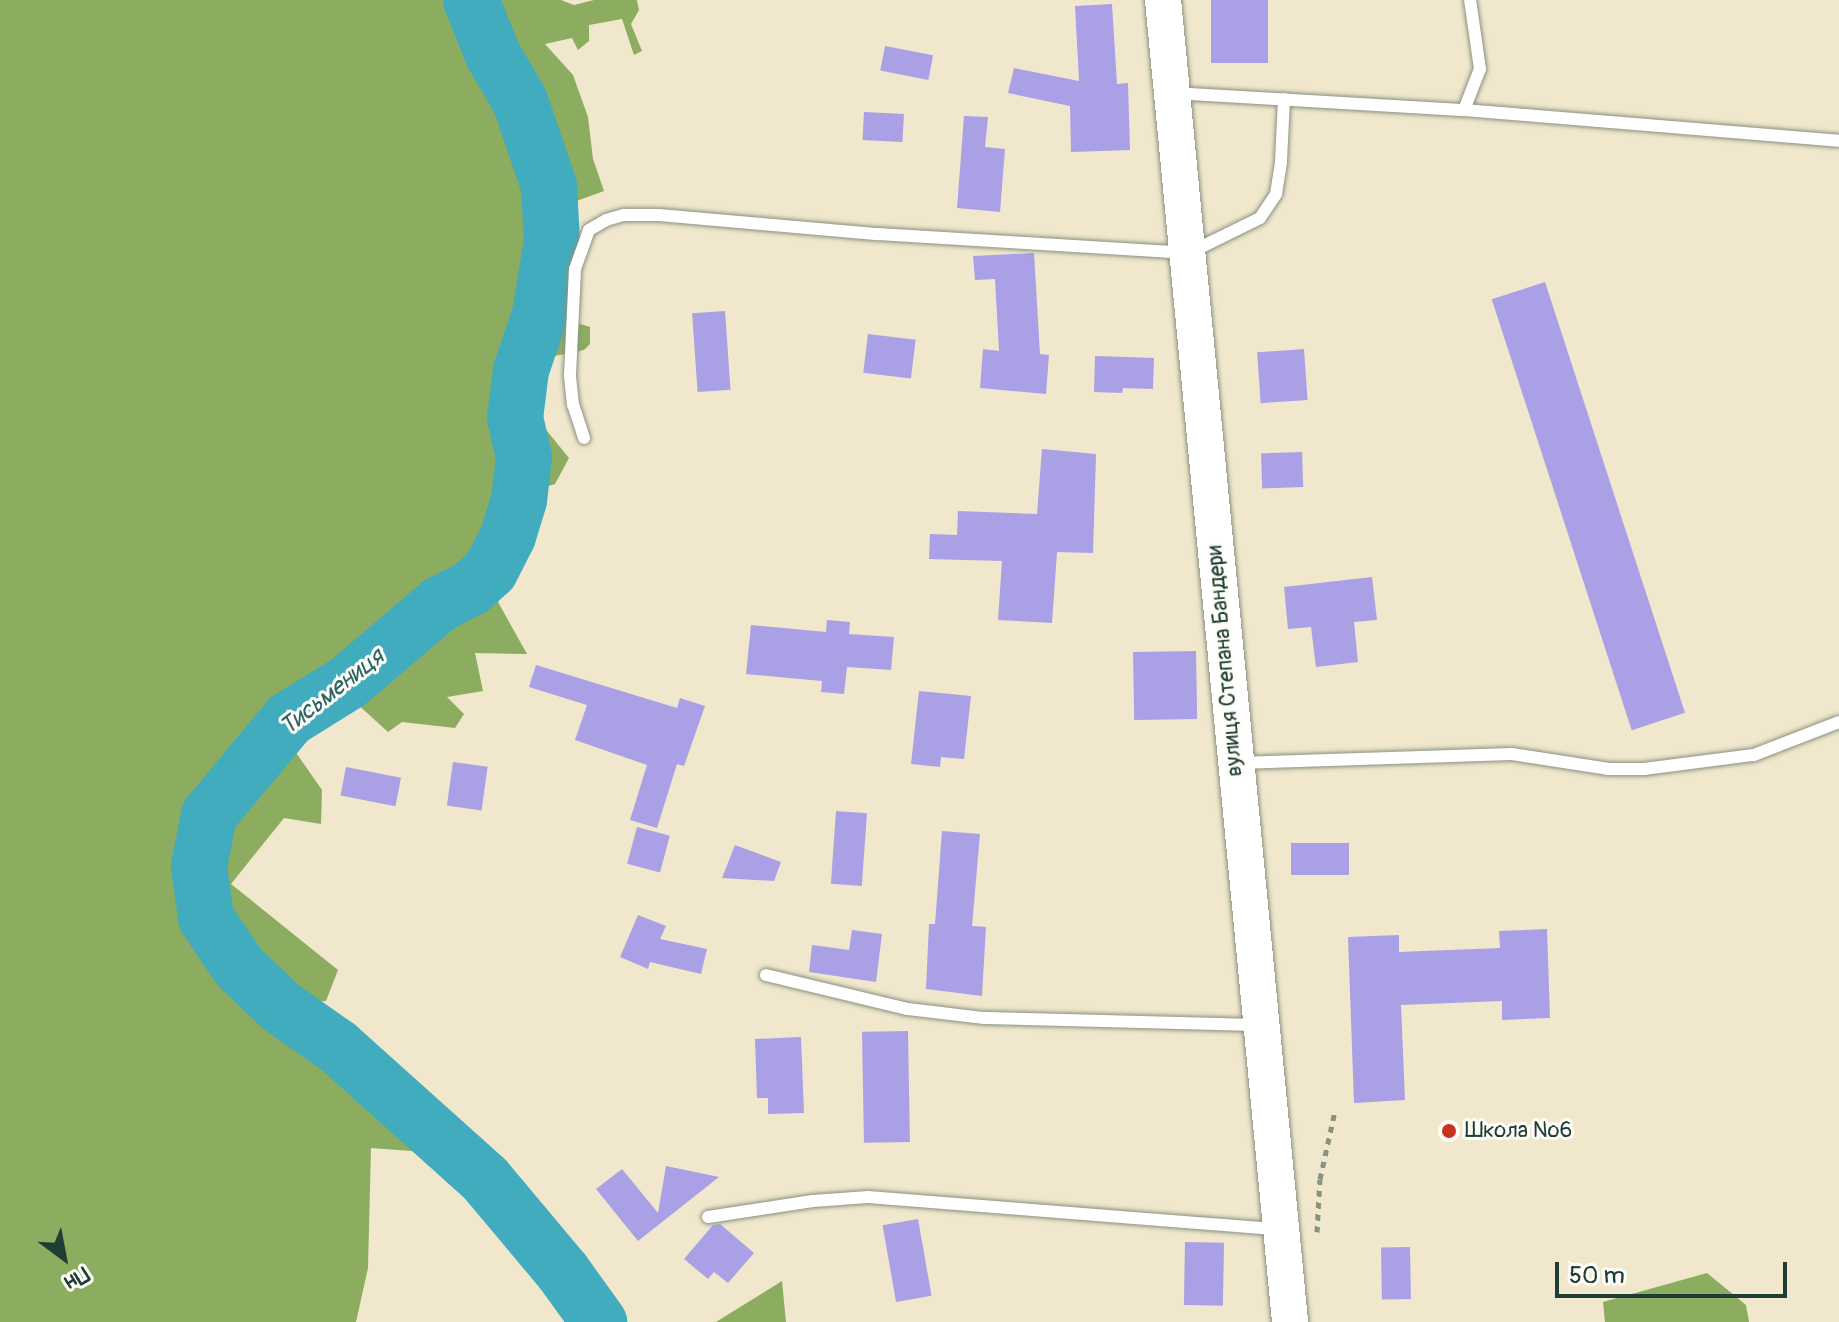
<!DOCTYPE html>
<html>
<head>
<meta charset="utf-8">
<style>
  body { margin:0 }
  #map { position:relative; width:1839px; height:1322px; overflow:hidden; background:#f0e7cc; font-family:Pangolin,sans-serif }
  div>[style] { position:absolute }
  .forest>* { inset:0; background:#8cac60 }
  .river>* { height:56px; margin:-28px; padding:0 28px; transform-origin:28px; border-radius:28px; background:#40acbe }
  .building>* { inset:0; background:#aaa0e6; transform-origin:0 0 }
  .path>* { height:5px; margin-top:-2.5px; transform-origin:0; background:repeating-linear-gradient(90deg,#889280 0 6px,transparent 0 12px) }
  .roads { filter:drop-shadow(0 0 2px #889280) drop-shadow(0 0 2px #889280) }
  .lane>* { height:12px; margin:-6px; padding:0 6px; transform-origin:6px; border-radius:6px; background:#fff }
  .secondary>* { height:36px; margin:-18px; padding:0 18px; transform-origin:18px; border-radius:18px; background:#fff }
  .dots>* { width:22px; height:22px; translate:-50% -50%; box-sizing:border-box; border:4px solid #fdfcf7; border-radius:50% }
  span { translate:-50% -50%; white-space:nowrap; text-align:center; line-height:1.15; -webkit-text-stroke:6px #fdfcf7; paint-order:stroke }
  .street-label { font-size:22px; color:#1f3d34 }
  .poi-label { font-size:22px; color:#1f3d34 }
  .left { translate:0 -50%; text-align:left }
  .water-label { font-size:24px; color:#2b6464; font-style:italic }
  .north { position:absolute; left:24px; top:1218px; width:80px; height:80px; -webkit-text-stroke:6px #fdfcf7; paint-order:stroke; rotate:148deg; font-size:22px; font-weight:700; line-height:32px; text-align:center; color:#1f3d34 }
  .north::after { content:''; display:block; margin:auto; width:28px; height:36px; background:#1f3d34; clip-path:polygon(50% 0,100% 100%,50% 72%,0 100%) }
  .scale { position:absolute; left:1555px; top:1262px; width:232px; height:36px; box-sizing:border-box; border:4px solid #1f3d34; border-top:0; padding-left:10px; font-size:24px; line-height:28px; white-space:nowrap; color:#1f3d34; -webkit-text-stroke:6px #fdfcf7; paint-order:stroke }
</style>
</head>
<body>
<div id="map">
  <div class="forest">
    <i style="clip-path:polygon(0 0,561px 0,574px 5px,594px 0,637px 0,639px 10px,631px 24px,642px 51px,634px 55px,622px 19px,589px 25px,589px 41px,578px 50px,572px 38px,545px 44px,573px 75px,588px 117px,593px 159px,604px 191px,530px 218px,532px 277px,561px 318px,590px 327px,590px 344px,584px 350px,545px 358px,508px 383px,569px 458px,555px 484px,503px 500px,537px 537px,498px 602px,527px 654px,475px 653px,483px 691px,447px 697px,464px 714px,455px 728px,402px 722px,388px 732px,354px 701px,290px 744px,322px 790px,321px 824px,284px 818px,231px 884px,338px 970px,326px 1001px,311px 1002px,221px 909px,195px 918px,215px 953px,269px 1007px,438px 1153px,371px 1148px,368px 1268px,356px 1322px,0 1322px)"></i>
    <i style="clip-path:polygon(1707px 1273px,1746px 1305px,1749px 1322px,1605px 1322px,1603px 1302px)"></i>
    <i style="clip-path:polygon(782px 1281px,786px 1322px,716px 1322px)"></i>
  </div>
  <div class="river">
    <i style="left:471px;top:0;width:59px;rotate:68.2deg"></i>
    <i style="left:493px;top:55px;width:53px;rotate:59.6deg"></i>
    <i style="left:520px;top:101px;width:90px;rotate:71.2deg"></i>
    <i style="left:549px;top:186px;width:55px;rotate:86.9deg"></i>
    <i style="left:552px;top:241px;width:74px;rotate:99.3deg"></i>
    <i style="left:540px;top:314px;width:59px;rotate:108.7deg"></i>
    <i style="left:521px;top:370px;width:48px;rotate:97.1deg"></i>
    <i style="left:515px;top:418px;width:40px;rotate:77deg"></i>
    <i style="left:524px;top:457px;width:43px;rotate:96.6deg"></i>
    <i style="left:519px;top:500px;width:38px;rotate:107deg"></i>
    <i style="left:508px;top:536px;width:39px;rotate:117deg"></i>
    <i style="left:490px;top:571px;width:25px;rotate:138deg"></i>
    <i style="left:471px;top:588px;width:34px;rotate:153deg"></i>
    <i style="left:441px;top:603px;width:123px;rotate:139.6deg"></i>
    <i style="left:347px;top:683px;width:68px;rotate:148.2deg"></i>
    <i style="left:289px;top:719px;width:125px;rotate:129.8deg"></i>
    <i style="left:209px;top:815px;width:52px;rotate:101.1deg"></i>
    <i style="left:199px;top:866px;width:52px;rotate:82.3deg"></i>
    <i style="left:206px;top:918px;width:59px;rotate:56deg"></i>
    <i style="left:239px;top:967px;width:58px;rotate:43.6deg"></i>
    <i style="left:281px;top:1007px;width:70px;rotate:35.1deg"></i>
    <i style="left:338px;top:1047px;width:198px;rotate:41.9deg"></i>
    <i style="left:485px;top:1179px;width:121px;rotate:50deg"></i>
    <i style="left:563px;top:1272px;width:62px;rotate:54.2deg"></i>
  </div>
  <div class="building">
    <i style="left:1211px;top:0;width:57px;height:63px"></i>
    <i style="clip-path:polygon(1112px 4px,1117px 84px,1128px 83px,1130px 150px,1071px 152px,1070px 106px,1008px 93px,1014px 68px,1079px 81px,1075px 6px)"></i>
    <i style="left:885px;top:46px;width:49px;height:25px;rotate:11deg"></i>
    <i style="left:864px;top:112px;width:40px;height:28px;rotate:3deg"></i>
    <i style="clip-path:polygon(964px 116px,988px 117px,985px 147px,1005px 149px,1000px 212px,957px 208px)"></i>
    <i style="clip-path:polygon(1034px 253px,1040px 354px,1049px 355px,1046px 394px,980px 388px,983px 349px,999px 351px,995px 279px,975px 280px,973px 256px)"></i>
    <i style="left:1545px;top:282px;width:453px;height:56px;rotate:72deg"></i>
    <i style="left:725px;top:311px;width:79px;height:33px;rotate:86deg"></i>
    <i style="left:868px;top:334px;width:48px;height:39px;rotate:7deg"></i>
    <i style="left:1304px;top:349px;width:51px;height:47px;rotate:86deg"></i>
    <i style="clip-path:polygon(1095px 356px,1154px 358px,1153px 389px,1123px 388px,1122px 393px,1094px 392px)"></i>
    <i style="clip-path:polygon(1042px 449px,1096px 454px,1093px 553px,1057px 552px,1052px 623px,998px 620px,1002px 561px,929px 559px,930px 534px,957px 535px,958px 511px,1037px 514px)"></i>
    <i style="left:1302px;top:452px;width:35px;height:41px;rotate:88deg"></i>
    <i style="clip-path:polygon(1372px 577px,1377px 620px,1354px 622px,1358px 662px,1316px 667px,1311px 627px,1288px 629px,1284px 587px)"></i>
    <i style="clip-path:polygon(827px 620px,850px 622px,849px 634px,894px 637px,891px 670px,847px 667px,844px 694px,821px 692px,822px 681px,746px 674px,751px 625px,826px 632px)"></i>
    <i style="left:1196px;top:651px;width:68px;height:63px;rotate:89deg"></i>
    <i style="clip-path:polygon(536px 665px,677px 708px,680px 698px,705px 706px,684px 766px,677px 764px,657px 828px,630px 820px,647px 765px,575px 740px,587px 705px,529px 687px)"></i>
    <i style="clip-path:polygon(919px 691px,971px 696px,964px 759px,941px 757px,940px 767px,911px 764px)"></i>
    <i style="left:453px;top:762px;width:35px;height:44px;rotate:8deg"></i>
    <i style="left:346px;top:767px;width:56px;height:29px;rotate:11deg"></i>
    <i style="left:836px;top:811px;width:31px;height:73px;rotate:4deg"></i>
    <i style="left:637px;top:827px;width:34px;height:38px;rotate:15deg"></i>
    <i style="clip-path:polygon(942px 831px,980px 834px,972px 926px,986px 927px,982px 996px,926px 989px,929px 924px,935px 924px)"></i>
    <i style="left:1291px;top:843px;width:58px;height:32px"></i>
    <i style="clip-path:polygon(735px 845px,781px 862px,774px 881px,722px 878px)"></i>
    <i style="clip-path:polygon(638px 915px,666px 926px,660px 939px,707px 949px,701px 974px,650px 962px,648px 969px,620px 957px)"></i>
    <i style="clip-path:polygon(1547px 929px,1550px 1018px,1502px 1020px,1502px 1001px,1401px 1005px,1405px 1100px,1354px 1103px,1348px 937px,1399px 935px,1399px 952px,1500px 948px,1499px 931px)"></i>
    <i style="clip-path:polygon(852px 930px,882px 934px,876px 982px,809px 972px,812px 945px,849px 950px)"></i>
    <i style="left:908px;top:1031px;width:111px;height:46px;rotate:89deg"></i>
    <i style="clip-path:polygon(801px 1037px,804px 1113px,768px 1114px,768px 1098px,757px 1098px,755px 1039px)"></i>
    <i style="clip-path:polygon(666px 1166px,719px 1177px,638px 1241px,596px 1189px,622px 1169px,658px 1213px)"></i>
    <i style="left:918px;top:1219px;width:78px;height:36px;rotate:80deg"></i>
    <i style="clip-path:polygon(720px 1224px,754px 1253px,728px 1283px,714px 1272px,708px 1279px,684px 1259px,713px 1225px)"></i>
    <i style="left:1185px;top:1242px;width:39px;height:63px;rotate:1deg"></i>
    <i style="left:1410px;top:1247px;width:52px;height:29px;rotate:89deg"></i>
  </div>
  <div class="path">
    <i style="left:1317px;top:1232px;width:53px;rotate:-86.8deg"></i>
    <i style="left:1320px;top:1179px;width:70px;rotate:-77.6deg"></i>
  </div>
  <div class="roads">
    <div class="lane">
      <i style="left:1175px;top:93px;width:289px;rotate:3.4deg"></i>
      <i style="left:1464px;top:110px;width:376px;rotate:4.7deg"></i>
      <i style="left:1464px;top:110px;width:44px;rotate:-68.7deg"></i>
      <i style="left:1480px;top:69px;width:70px;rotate:-98.2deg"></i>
      <i style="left:584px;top:438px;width:35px;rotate:-108deg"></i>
      <i style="left:573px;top:405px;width:30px;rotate:-96deg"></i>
      <i style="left:570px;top:375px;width:106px;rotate:-87.3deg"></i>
      <i style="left:575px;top:269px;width:41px;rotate:-70.3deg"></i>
      <i style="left:589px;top:230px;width:20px;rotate:-30deg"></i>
      <i style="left:606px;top:220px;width:19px;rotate:-16deg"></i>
      <i style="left:624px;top:215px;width:35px"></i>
      <i style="left:659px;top:215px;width:220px;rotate:5deg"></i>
      <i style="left:878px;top:234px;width:312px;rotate:3.5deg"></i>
      <i style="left:1189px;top:253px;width:79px;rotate:-26.2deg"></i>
      <i style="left:1260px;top:218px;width:29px;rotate:-56deg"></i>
      <i style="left:1276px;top:194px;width:33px;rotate:-81deg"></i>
      <i style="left:1281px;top:161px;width:62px;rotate:-87.2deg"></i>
      <i style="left:1238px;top:763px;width:274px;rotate:-1.9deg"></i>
      <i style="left:1512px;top:754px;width:98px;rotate:8.8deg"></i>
      <i style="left:1609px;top:769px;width:35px"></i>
      <i style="left:1644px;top:769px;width:111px;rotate:-7.3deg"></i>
      <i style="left:1754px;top:755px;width:91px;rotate:-21.2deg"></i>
      <i style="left:766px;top:975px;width:146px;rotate:13.5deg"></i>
      <i style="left:908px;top:1009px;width:77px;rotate:6.8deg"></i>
      <i style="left:984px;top:1018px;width:275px;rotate:1.5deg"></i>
      <i style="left:708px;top:1217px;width:106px;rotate:-8.7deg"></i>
      <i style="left:813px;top:1201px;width:55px;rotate:-4.2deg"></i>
      <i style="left:868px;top:1197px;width:410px;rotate:4.5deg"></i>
    </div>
    <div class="secondary">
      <i style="left:1163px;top:0;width:1328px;rotate:84.51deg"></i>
    </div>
  </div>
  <div class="dots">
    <i style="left:1449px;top:1131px;background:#c8321e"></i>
  </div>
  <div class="street-label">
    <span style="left:1225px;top:661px;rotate:-95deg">вулиця Степана Бандери</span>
  </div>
  <div class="poi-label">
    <span class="left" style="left:1465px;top:1131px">Школа №6</span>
  </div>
  <div class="water-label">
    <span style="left:332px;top:692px;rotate:-38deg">Тисьмениця</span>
  </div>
  <div class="north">Пн</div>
  <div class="scale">50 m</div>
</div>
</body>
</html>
